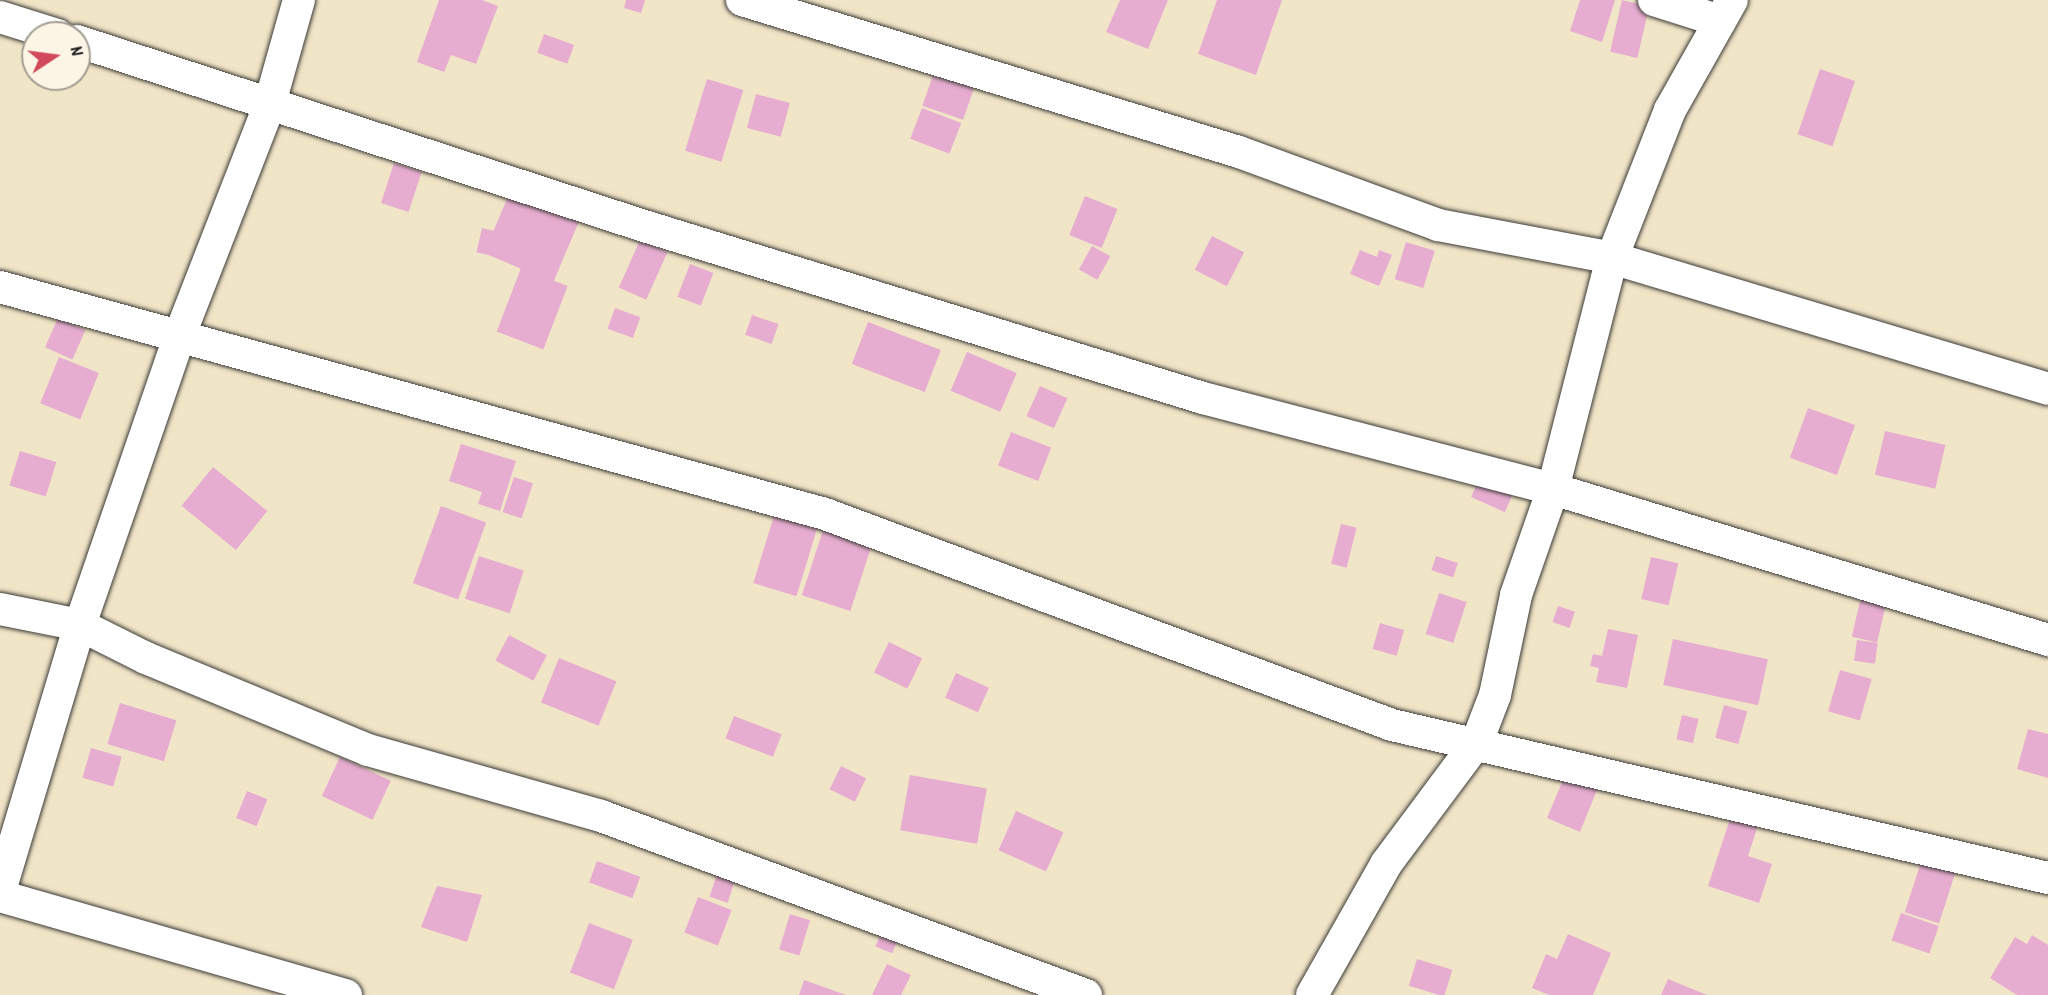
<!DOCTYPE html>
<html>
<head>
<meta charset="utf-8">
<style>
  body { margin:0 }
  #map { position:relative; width:2048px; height:995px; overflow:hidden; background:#f1e5c8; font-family:Dekko,sans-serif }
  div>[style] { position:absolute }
  .building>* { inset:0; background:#e7add0; transform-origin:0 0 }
  .roads { filter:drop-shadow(0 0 2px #3c3a36) drop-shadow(0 0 2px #3c3a36) }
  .street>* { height:32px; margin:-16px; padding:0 16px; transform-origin:16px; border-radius:16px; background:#fff }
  span { translate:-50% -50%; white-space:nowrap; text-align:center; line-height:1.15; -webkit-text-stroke:7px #fcf5e5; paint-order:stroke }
  .north { position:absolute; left:21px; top:21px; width:70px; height:70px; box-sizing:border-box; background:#fcf5e5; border:2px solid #a29e95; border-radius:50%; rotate:77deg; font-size:19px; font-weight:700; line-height:28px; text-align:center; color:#1c1c1c }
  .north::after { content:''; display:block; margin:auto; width:24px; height:32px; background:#d1495b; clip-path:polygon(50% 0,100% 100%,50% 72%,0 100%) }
</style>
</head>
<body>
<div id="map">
  <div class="building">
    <i style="clip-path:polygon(439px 0,482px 0,498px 6px,476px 64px,451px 55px,444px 72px,417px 62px)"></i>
    <i style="clip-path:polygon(626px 0,645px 0,641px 13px,624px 8px)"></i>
    <i style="clip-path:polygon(1120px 0,1168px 0,1148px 49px,1106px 32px)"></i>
    <i style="clip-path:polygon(1217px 0,1282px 0,1256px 75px,1198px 54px)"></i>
    <i style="clip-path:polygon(1580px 0,1615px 0,1602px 42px,1570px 31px)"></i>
    <i style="left:1622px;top:0;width:28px;height:53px;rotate:13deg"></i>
    <i style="left:544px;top:34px;width:32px;height:20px;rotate:20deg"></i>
    <i style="left:942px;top:49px;width:43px;height:60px;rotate:19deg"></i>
    <i style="left:1820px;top:69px;width:37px;height:69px;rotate:19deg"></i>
    <i style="left:707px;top:79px;width:38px;height:75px;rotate:17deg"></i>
    <i style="left:756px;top:94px;width:35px;height:35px;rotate:15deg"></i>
    <i style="left:922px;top:108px;width:42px;height:33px;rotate:21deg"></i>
    <i style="left:394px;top:163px;width:29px;height:42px;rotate:18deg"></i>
    <i style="left:513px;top:185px;width:75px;height:74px;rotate:23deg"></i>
    <i style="left:1085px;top:196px;width:35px;height:42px;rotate:22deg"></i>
    <i style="left:482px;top:228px;width:13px;height:25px;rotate:13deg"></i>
    <i style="left:1212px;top:236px;width:36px;height:38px;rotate:27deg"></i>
    <i style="left:640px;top:240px;width:30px;height:52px;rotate:24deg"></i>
    <i style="left:1406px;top:242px;width:30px;height:39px;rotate:17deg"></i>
    <i style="left:1092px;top:246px;width:21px;height:27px;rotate:29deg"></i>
    <i style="clip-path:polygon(1360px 250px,1377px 257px,1379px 250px,1392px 255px,1379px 286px,1350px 274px)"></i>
    <i style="left:690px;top:264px;width:25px;height:35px;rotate:21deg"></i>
    <i style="left:521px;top:268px;width:50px;height:68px;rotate:21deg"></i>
    <i style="left:615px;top:308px;width:27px;height:22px;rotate:20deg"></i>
    <i style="left:752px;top:315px;width:28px;height:21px;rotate:19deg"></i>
    <i style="left:58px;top:318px;width:30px;height:32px;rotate:24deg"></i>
    <i style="left:868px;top:322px;width:78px;height:45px;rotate:21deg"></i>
    <i style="left:967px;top:352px;width:54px;height:42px;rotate:23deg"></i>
    <i style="left:59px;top:357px;width:43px;height:50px;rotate:22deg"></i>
    <i style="left:1040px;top:386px;width:30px;height:33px;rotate:24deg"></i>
    <i style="left:1808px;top:408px;width:50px;height:53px;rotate:20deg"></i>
    <i style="left:1885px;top:431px;width:62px;height:45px;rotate:13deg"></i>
    <i style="left:1011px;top:432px;width:43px;height:36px;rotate:21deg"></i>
    <i style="clip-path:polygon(461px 444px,516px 461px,500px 511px,478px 504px,482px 492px,449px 481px)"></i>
    <i style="left:20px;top:451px;width:38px;height:36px;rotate:17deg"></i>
    <i style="left:213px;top:467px;width:70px;height:50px;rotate:39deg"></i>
    <i style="left:514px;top:477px;width:20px;height:37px;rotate:18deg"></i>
    <i style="left:1480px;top:477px;width:37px;height:22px;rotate:24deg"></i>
    <i style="left:780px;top:496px;width:45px;height:91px;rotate:17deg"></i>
    <i style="left:441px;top:506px;width:48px;height:82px;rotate:20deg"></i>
    <i style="left:826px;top:521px;width:51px;height:78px;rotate:18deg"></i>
    <i style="left:1341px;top:524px;width:16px;height:41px;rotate:14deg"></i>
    <i style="left:479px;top:556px;width:47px;height:45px;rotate:18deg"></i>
    <i style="left:1436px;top:556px;width:23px;height:15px;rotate:18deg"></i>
    <i style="left:1651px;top:557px;width:28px;height:43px;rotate:13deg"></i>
    <i style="left:1863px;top:588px;width:26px;height:50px;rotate:13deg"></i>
    <i style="left:1439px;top:593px;width:29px;height:43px;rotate:18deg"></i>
    <i style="left:1558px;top:606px;width:18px;height:17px;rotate:19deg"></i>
    <i style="left:1380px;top:623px;width:25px;height:27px;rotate:16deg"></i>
    <i style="clip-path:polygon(1608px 629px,1638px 635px,1627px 688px,1596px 682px,1599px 668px,1590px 666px,1593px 654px,1602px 656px)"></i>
    <i style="left:509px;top:635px;width:43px;height:29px;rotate:28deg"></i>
    <i style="left:1673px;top:639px;width:97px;height:47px;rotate:12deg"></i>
    <i style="left:1857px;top:640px;width:21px;height:21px;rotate:8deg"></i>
    <i style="left:889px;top:642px;width:37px;height:34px;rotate:26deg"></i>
    <i style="left:559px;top:658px;width:62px;height:48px;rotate:22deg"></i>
    <i style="left:1840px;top:670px;width:33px;height:43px;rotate:16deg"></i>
    <i style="left:956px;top:673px;width:36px;height:27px;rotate:24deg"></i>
    <i style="left:120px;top:703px;width:59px;height:43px;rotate:17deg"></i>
    <i style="left:1724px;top:705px;width:24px;height:34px;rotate:15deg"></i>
    <i style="left:1682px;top:715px;width:17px;height:25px;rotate:13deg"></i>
    <i style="left:734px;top:716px;width:51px;height:24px;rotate:21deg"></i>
    <i style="clip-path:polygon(2028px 729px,2048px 734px,2048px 778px,2017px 769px)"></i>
    <i style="left:91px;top:748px;width:32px;height:31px;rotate:16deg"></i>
    <i style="left:340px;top:757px;width:56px;height:43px;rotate:25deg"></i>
    <i style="left:841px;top:766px;width:28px;height:26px;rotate:26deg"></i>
    <i style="clip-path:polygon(1577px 770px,1601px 780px,1580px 832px,1547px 818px,1563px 780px,1571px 784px)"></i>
    <i style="left:910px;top:775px;width:78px;height:56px;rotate:10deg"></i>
    <i style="left:247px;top:791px;width:22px;height:29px;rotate:22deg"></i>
    <i style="clip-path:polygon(1735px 804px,1762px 813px,1748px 856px,1772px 864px,1759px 903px,1708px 886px)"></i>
    <i style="left:1016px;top:811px;width:52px;height:43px;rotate:24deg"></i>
    <i style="left:1922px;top:859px;width:36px;height:56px;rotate:18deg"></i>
    <i style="left:597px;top:861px;width:46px;height:23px;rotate:20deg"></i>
    <i style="left:717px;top:874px;width:19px;height:24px;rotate:18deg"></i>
    <i style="clip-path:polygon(437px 886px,482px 895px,467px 942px,421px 927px)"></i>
    <i style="left:698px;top:897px;width:36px;height:38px;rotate:21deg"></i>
    <i style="left:1901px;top:913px;width:40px;height:29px;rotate:19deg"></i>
    <i style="left:790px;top:914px;width:21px;height:37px;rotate:17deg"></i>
    <i style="left:589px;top:923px;width:47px;height:53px;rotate:21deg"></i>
    <i style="left:883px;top:928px;width:18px;height:20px;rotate:22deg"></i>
    <i style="clip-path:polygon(1568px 934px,1611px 953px,1593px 995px,1549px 995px,1532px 988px,1546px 954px,1557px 959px)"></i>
    <i style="clip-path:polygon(2032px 935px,2048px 945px,2048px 995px,2017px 995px,1990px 978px,2015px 937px,2027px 944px)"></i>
    <i style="left:1417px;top:959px;width:37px;height:28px;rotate:17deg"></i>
    <i style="clip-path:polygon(887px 964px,911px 975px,901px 995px,872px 995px)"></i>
    <i style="clip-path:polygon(1668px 979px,1707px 995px,1661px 995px)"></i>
    <i style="clip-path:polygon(804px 980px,846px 995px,799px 995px)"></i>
  </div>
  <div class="roads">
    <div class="street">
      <i style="left:742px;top:0;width:520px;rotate:17.01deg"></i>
      <i style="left:1239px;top:152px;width:212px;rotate:20.1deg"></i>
      <i style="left:1438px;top:225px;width:177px;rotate:10.7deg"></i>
      <i style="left:1612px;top:258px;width:455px;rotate:16.7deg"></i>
      <i style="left:1654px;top:0;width:69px;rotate:17.7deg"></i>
      <i style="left:0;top:17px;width:60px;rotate:17.5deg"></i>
      <i style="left:77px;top:41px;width:593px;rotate:18.07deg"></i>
      <i style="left:641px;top:225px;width:588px;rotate:17.11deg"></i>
      <i style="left:1203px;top:398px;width:362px;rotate:14.6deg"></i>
      <i style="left:1553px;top:489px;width:518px;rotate:16.96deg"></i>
      <i style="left:0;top:287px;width:856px;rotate:15.38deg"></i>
      <i style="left:825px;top:514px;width:605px;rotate:20.41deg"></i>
      <i style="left:1392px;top:725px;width:674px;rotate:13.13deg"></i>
      <i style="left:0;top:609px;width:82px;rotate:11.3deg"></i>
      <i style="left:80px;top:625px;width:74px;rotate:26.6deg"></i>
      <i style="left:146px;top:658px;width:240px;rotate:22.5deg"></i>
      <i style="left:368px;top:750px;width:242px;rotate:15.8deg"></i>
      <i style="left:601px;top:816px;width:517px;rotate:20.26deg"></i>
      <i style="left:0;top:891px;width:278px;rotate:-73.3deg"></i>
      <i style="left:80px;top:625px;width:305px;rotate:-71deg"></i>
      <i style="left:179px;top:337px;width:251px;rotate:-68.7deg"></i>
      <i style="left:270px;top:103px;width:107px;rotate:-74.3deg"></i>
      <i style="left:0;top:896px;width:360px;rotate:16deg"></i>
      <i style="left:1312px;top:995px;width:150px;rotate:-60.5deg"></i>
      <i style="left:1386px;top:864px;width:152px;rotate:-53.3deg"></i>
      <i style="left:1477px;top:742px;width:50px;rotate:-69deg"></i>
      <i style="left:1495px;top:695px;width:102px;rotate:-78.1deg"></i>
      <i style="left:1516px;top:595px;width:112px;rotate:-70.8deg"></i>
      <i style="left:1553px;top:489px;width:238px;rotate:-75.7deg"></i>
      <i style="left:1612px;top:258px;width:159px;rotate:-68.6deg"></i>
      <i style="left:1670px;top:110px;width:126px;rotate:-60.6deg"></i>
    </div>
  </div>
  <div class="north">N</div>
</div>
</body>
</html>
